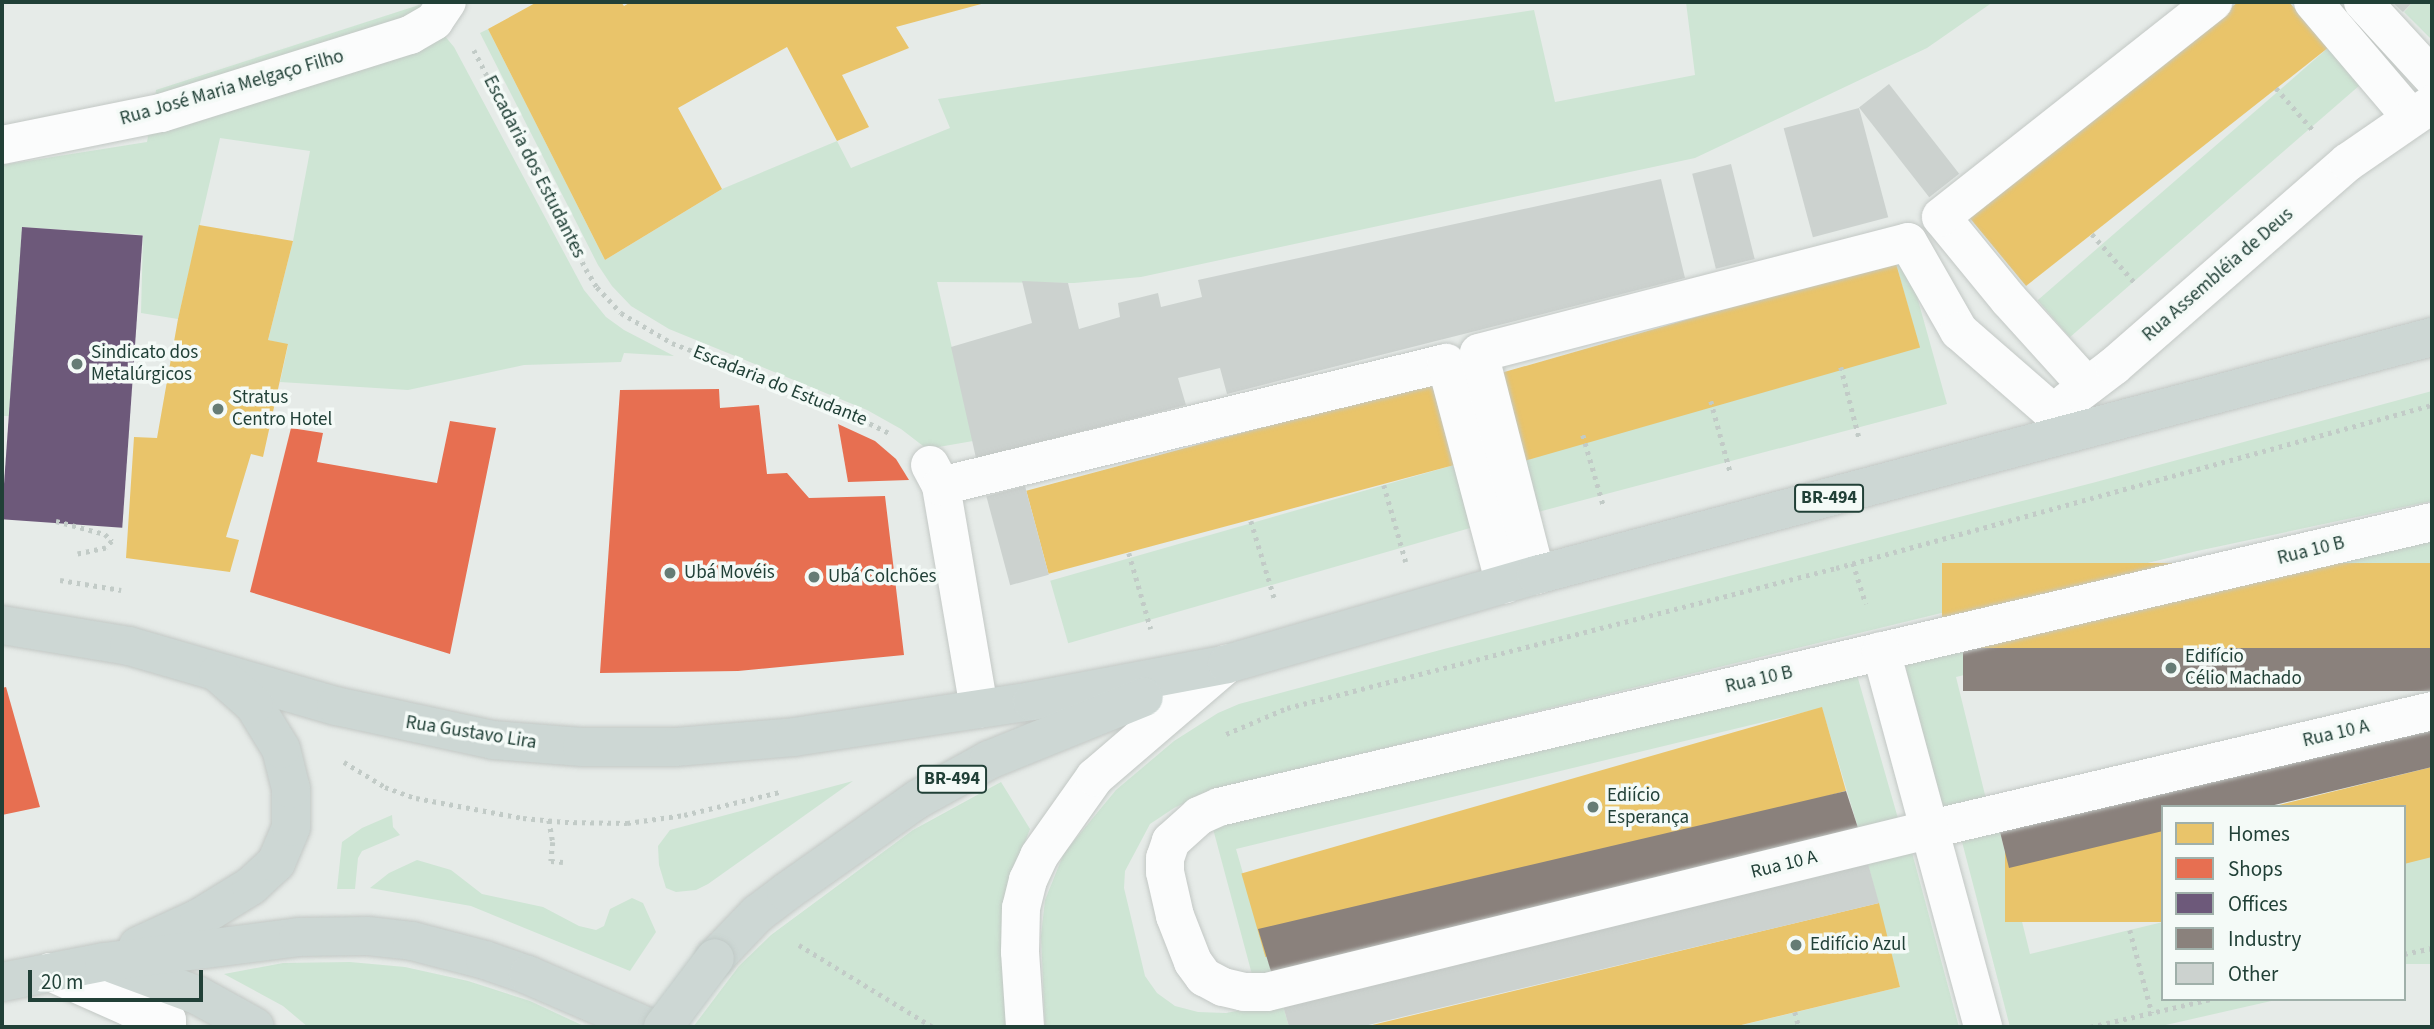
<!DOCTYPE html>
<html>
<head>
<meta charset="utf-8">
<style>
  body { margin:0 }
  #map { position:relative; width:2434px; height:1029px; overflow:hidden; background:#e6ebe8; font-family:"Source Sans 3",sans-serif }
  div>[style] { position:absolute }
  .green>* { inset:0; background:#cee5d4; transform-origin:0 0 }
  .homes>* { inset:0; background:#e9c46a; transform-origin:0 0 }
  .shops>* { inset:0; background:#e76f51 }
  .offices>* { inset:0; background:#6d597a; transform-origin:0 0 }
  .industry>* { inset:0; background:#8a817c; transform-origin:0 0 }
  .building>* { inset:0; background:#ccd2cf; transform-origin:0 0 }
  .path>* { height:4.5px; margin-top:-2.25px; transform-origin:0; background:repeating-linear-gradient(90deg,#c2cbc7 0 3.5px,transparent 0 8.5px) }
  .roads { filter:drop-shadow(0 0 2px #c3c8c5) drop-shadow(0 0 2px #c3c8c5) }
  .minor>* { height:38px; margin:-19px; padding:0 19px; transform-origin:19px; border-radius:19px; background:#fbfcfc }
  .major>* { height:38px; margin:-19px; padding:0 19px; transform-origin:19px; border-radius:19px; background:#cdd7d4 }
  .bridges { filter:drop-shadow(0 0 2px #c1cac7) drop-shadow(0 0 2px #c1cac7) }
  .major-bridge>* { height:38px; margin:-19px; padding:0 19px; transform-origin:19px; border-radius:19px; background:#cdd7d4 }
  .dots>* { width:19px; height:19px; translate:-50% -50%; box-sizing:border-box; border:4px solid #f4faf7; border-radius:50% }
  span { translate:-50% -50%; white-space:nowrap; text-align:center; line-height:1.15; -webkit-text-stroke:7px #f4faf7; paint-order:stroke }
  .shield-label span { padding:2px 5px; background:#f4faf7; border:2px solid; border-radius:5px; -webkit-text-stroke-width:0 }
  .shield-label { font-size:18px; color:#214037; font-weight:700 }
  .street-label { font-size:19px; color:#214037 }
  .poi-label { font-size:19px; color:#214037 }
  .left { translate:0 -50%; text-align:left }
  .frame { position:absolute; inset:0; border:4px solid #214037; pointer-events:none }
  .legend { position:absolute; left:2161px; top:805px; width:245px; height:196px; box-sizing:border-box; background:#f4faf7; border:2px solid #a0b0aa; margin:0; padding:9px 12px; list-style:none; font-size:21px; color:#214037 }
  .legend li { display:flex; align-items:center; gap:14px; height:35px }
  .legend b { width:35px; border:2px solid #a0b0aa }
  .scale { position:absolute; left:28px; top:970px; width:175px; height:32px; box-sizing:border-box; border:4px solid #214037; border-top:0; padding-left:9px; font-size:21px; line-height:24px; white-space:nowrap; color:#214037; -webkit-text-stroke:5px #f4faf7; paint-order:stroke }
</style>
</head>
<body>
<div id="map">
  <div class="green">
    <i style="clip-path:polygon(1686px 2px,1993px 2px,1927px 48px,1695px 158px,1141px 277px,1074px 283px,937px 282px,973px 441px,927px 449px,901px 429px,867px 410px,669px 329px,631px 306px,612px 286px,598px 265px,480px 33px,488px 29px,605px 260px,722px 189px,837px 141px,851px 168px,950px 128px,938px 99px,1534px 10px,1555px 102px,1695px 75px)"></i>
    <i style="clip-path:polygon(2413px 2px,2432px 2px,2432px 40px,2404px 12px)"></i>
    <i style="clip-path:polygon(419px 5px,454px 47px,584px 290px,606px 317px,624px 330px,674px 356px,624px 353px,621px 362px,524px 365px,408px 390px,280px 382px,288px 345px,268px 340px,293px 241px,310px 151px,220px 138px,178px 319px,141px 313px,143px 235px,22px 227px,15px 416px,2px 416px,2px 165px,147px 142px,156px 90px)"></i>
    <i style="left:2329px;top:47px;width:49px;height:386px;rotate:49deg"></i>
    <i style="clip-path:polygon(1906px 257px,1947px 404px,1538px 512px,1520px 452px,1919px 346px,1895px 260px)"></i>
    <i style="clip-path:polygon(2432px 391px,2432px 501px,2197px 551px,1278px 774px,1202px 795px,1174px 808px,1150px 824px,1125px 871px,1124px 888px,1145px 976px,1157px 993px,1175px 1006px,1198px 1012px,1226px 1013px,1282px 1002px,1289px 1027px,1045px 1027px,1041px 936px,1045px 900px,1064px 853px,1116px 790px,1174px 741px,1218px 713px,1239px 704px,1444px 649px,2096px 482px)"></i>
    <i style="left:1454px;top:465px;width:65px;height:420px;rotate:74deg"></i>
    <i style="clip-path:polygon(2432px 536px,2432px 563px,1956px 677px,1986px 799px,1941px 811px,1903px 657px)"></i>
    <i style="clip-path:polygon(1855px 668px,1899px 822px,1859px 831px,1822px 708px,1236px 849px,1273px 978px,1254px 982px,1212px 825px)"></i>
    <i style="clip-path:polygon(853px 781px,708px 884px,696px 890px,676px 892px,666px 888px,659px 865px,658px 846px,670px 830px)"></i>
    <i style="clip-path:polygon(1001px 782px,1030px 829px,1013px 874px,1010px 1027px,693px 1027px,739px 966px,771px 935px,913px 830px)"></i>
    <i style="clip-path:polygon(392px 815px,393px 827px,400px 835px,362px 851px,358px 858px,355px 889px,337px 889px,342px 842px,362px 828px)"></i>
    <i style="clip-path:polygon(1998px 824px,2030px 954px,2163px 922px,2163px 999px,2280px 999px,2157px 1027px,2010px 1027px,1960px 834px)"></i>
    <i style="clip-path:polygon(1911px 849px,1959px 1027px,1734px 1027px,1900px 987px,1867px 860px)"></i>
    <i style="left:2432px;top:857px;width:107px;height:29px;rotate:90deg"></i>
    <i style="clip-path:polygon(417px 860px,451px 870px,482px 894px,543px 907px,579px 926px,596px 930px,604px 926px,610px 909px,632px 898px,643px 903px,656px 932px,630px 971px,471px 906px,370px 888px,389px 873px)"></i>
    <i style="clip-path:polygon(350px 962px,405px 967px,468px 981px,530px 1001px,586px 1027px,308px 1027px,283px 1006px,224px 974px,283px 963px)"></i>
  </div>
  <div class="homes">
    <i style="clip-path:polygon(537px 2px,621px 2px,624px 6px,631px 2px,985px 3px,896px 27px,909px 48px,842px 75px,869px 127px,837px 141px,787px 47px,678px 108px,722px 189px,605px 260px,488px 29px)"></i>
    <i style="clip-path:polygon(2238px 2px,2289px 2px,2329px 47px,2026px 286px,1969px 217px)"></i>
    <i style="clip-path:polygon(199px 225px,293px 241px,268px 340px,288px 344px,263px 457px,251px 454px,226px 537px,239px 540px,230px 572px,126px 558px,134px 437px,157px 438px,178px 319px)"></i>
    <i style="left:1895px;top:260px;width:91px;height:411px;rotate:74deg"></i>
    <i style="left:1432px;top:382px;width:86px;height:420px;rotate:75deg"></i>
    <i style="left:2432px;top:563px;width:85px;height:490px;rotate:90deg"></i>
    <i style="left:1822px;top:707px;width:87px;height:604px;rotate:74deg"></i>
    <i style="clip-path:polygon(2432px 767px,2432px 857px,2404px 864px,2404px 807px,2271px 807px)"></i>
    <i style="left:2163px;top:831px;width:91px;height:158px;rotate:90deg"></i>
    <i style="clip-path:polygon(1879px 903px,1900px 987px,1733px 1027px,1364px 1027px)"></i>
  </div>
  <div class="shops">
    <i style="clip-path:polygon(719px 389px,720px 408px,759px 405px,767px 474px,787px 473px,809px 498px,885px 496px,904px 655px,738px 671px,600px 673px,620px 390px)"></i>
    <i style="clip-path:polygon(450px 421px,496px 428px,450px 654px,250px 592px,291px 428px,323px 433px,317px 462px,437px 483px)"></i>
    <i style="clip-path:polygon(838px 424px,875px 441px,896px 459px,909px 480px,848px 482px)"></i>
    <i style="clip-path:polygon(6px 687px,40px 807px,2px 815px,2px 688px)"></i>
  </div>
  <div class="offices">
    <i style="left:22px;top:227px;width:121px;height:293px;rotate:4deg"></i>
  </div>
  <div class="industry">
    <i style="left:2432px;top:648px;width:43px;height:469px;rotate:90deg"></i>
    <i style="clip-path:polygon(2432px 722px,2432px 767px,2266px 807px,2163px 807px,2163px 831px,2009px 868px,1998px 824px)"></i>
    <i style="clip-path:polygon(1846px 791px,1859px 831px,1273px 978px,1258px 929px)"></i>
  </div>
  <div class="building">
    <i style="clip-path:polygon(2392px 2px,2413px 2px,2403px 12px)"></i>
    <i style="left:1889px;top:84px;width:114px;height:38px;rotate:52deg"></i>
    <i style="left:1859px;top:108px;width:113px;height:78px;rotate:75deg"></i>
    <i style="left:1731px;top:164px;width:98px;height:40px;rotate:76deg"></i>
    <i style="clip-path:polygon(1661px 179px,1685px 278px,1227px 394px,1220px 368px,1178px 378px,1186px 405px,976px 458px,951px 347px,1032px 323px,1022px 281px,1068px 283px,1079px 329px,1120px 317px,1118px 303px,1158px 293px,1161px 307px,1202px 297px,1198px 280px)"></i>
    <i style="left:1025px;top:486px;width:92px;height:40px;rotate:75deg"></i>
    <i style="clip-path:polygon(1867px 860px,1879px 903px,1360px 1027px,1289px 1027px,1282px 1002px)"></i>
  </div>
  <div class="path">
    <i style="left:474px;top:50px;width:246px;rotate:62.9deg"></i>
    <i style="left:586px;top:269px;width:21px;rotate:59deg"></i>
    <i style="left:597px;top:287px;width:35px;rotate:47deg"></i>
    <i style="left:621px;top:313px;width:59px;rotate:30.5deg"></i>
    <i style="left:672px;top:343px;width:163px;rotate:20.9deg"></i>
    <i style="left:824px;top:401px;width:75px;rotate:26.2deg"></i>
    <i style="left:2276px;top:88px;width:55px;rotate:48.7deg"></i>
    <i style="left:2092px;top:234px;width:65px;rotate:48.7deg"></i>
    <i style="left:1841px;top:367px;width:72px;rotate:75.6deg"></i>
    <i style="left:1711px;top:401px;width:73px;rotate:74.8deg"></i>
    <i style="left:1583px;top:435px;width:72px;rotate:73.8deg"></i>
    <i style="left:1384px;top:485px;width:80px;rotate:74.1deg"></i>
    <i style="left:56px;top:521px;width:51px;rotate:14.9deg"></i>
    <i style="left:105px;top:534px;width:10px;rotate:45deg"></i>
    <i style="left:112px;top:541px;width:9px;rotate:131deg"></i>
    <i style="left:106px;top:548px;width:29px;rotate:168deg"></i>
    <i style="left:1251px;top:521px;width:83px;rotate:73.1deg"></i>
    <i style="left:1129px;top:553px;width:79px;rotate:73.9deg"></i>
    <i style="left:1853px;top:563px;width:43px;rotate:72.4deg"></i>
    <i style="left:60px;top:580px;width:62px;rotate:9.3deg"></i>
    <i style="left:1226px;top:734px;width:66px;rotate:-23.1deg"></i>
    <i style="left:1287px;top:708px;width:567px;rotate:-14.31deg"></i>
    <i style="left:1836px;top:568px;width:618px;rotate:-15.3deg"></i>
    <i style="left:344px;top:762px;width:48px;rotate:31.4deg"></i>
    <i style="left:385px;top:787px;width:33px;rotate:20deg"></i>
    <i style="left:416px;top:798px;width:109px;rotate:10.6deg"></i>
    <i style="left:523px;top:818px;width:42px;rotate:5.4deg"></i>
    <i style="left:565px;top:822px;width:62px;rotate:0.9deg"></i>
    <i style="left:627px;top:823px;width:58px;rotate:-8deg"></i>
    <i style="left:684px;top:815px;width:99px;rotate:-13.5deg"></i>
    <i style="left:549px;top:820px;width:22px;rotate:80deg"></i>
    <i style="left:553px;top:842px;width:19px;rotate:96deg"></i>
    <i style="left:551px;top:861px;width:12px;rotate:5deg"></i>
    <i style="left:2130px;top:930px;width:86px;rotate:75.2deg"></i>
    <i style="left:799px;top:945px;width:157px;rotate:31.5deg"></i>
    <i style="left:2404px;top:954px;width:29px;rotate:-12deg"></i>
    <i style="left:1795px;top:1012px;width:16px;rotate:75deg"></i>
    <i style="left:2090px;top:1027px;width:124px;rotate:-13deg"></i>
  </div>
  <div class="roads">
    <div class="minor">
      <i style="left:2313px;top:2px;width:151px;rotate:49.6deg"></i>
      <i style="left:2363px;top:2px;width:102px;rotate:47.4deg"></i>
      <i style="left:2px;top:145px;width:162px;rotate:-11.4deg"></i>
      <i style="left:161px;top:113px;width:261px;rotate:-17.4deg"></i>
      <i style="left:410px;top:35px;width:28px;rotate:-30deg"></i>
      <i style="left:434px;top:21px;width:23px;rotate:-56deg"></i>
      <i style="left:2087px;top:386px;width:116px;rotate:-132.2deg"></i>
      <i style="left:2009px;top:300px;width:107px;rotate:-129.3deg"></i>
      <i style="left:1941px;top:217px;width:347px;rotate:-38.3deg"></i>
      <i style="left:2068px;top:401px;width:58px;rotate:-37.3deg"></i>
      <i style="left:2114px;top:366px;width:310px;rotate:-41.1deg"></i>
      <i style="left:2348px;top:162px;width:102px;rotate:-34.6deg"></i>
      <i style="left:930px;top:465px;width:24px;rotate:62deg"></i>
      <i style="left:941px;top:486px;width:226px;rotate:80.3deg"></i>
      <i style="left:941px;top:486px;width:520px;rotate:-13.69deg"></i>
      <i style="left:1446px;top:363px;width:229px;rotate:75.1deg"></i>
      <i style="left:2432px;top:522px;width:1246px;rotate:166.78deg"></i>
      <i style="left:1219px;top:807px;width:22px;rotate:156deg"></i>
      <i style="left:1199px;top:816px;width:38px;rotate:138deg"></i>
      <i style="left:1171px;top:841px;width:18px;rotate:109deg"></i>
      <i style="left:1165px;top:858px;width:14px;rotate:90deg"></i>
      <i style="left:1165px;top:872px;width:45px;rotate:77.2deg"></i>
      <i style="left:1175px;top:916px;width:49px;rotate:68.6deg"></i>
      <i style="left:1193px;top:962px;width:19px;rotate:54deg"></i>
      <i style="left:1204px;top:977px;width:21px;rotate:28deg"></i>
      <i style="left:1223px;top:987px;width:22px;rotate:13deg"></i>
      <i style="left:1244px;top:992px;width:23px"></i>
      <i style="left:1267px;top:992px;width:684px;rotate:-13.79deg"></i>
      <i style="left:1931px;top:829px;width:515px;rotate:-13.25deg"></i>
      <i style="left:1536px;top:575px;width:229px;rotate:-104.4deg"></i>
      <i style="left:1479px;top:353px;width:443px;rotate:-14.5deg"></i>
      <i style="left:1908px;top:242px;width:103px;rotate:60.2deg"></i>
      <i style="left:1959px;top:331px;width:125px;rotate:41.1deg"></i>
      <i style="left:1881px;top:651px;width:390px;rotate:74.8deg"></i>
      <i style="left:50px;top:972px;width:86px;rotate:23.9deg"></i>
      <i style="left:129px;top:1007px;width:40px;rotate:18.9deg"></i>
      <i style="left:167px;top:1020px;width:7px;rotate:90deg"></i>
      <i style="left:1025px;top:1027px;width:75px;rotate:-93.8deg"></i>
      <i style="left:1020px;top:952px;width:44px;rotate:-88.7deg"></i>
      <i style="left:1021px;top:908px;width:29px;rotate:-76deg"></i>
      <i style="left:1028px;top:880px;width:26px;rotate:-65deg"></i>
      <i style="left:1039px;top:856px;width:97px;rotate:-54.7deg"></i>
      <i style="left:1095px;top:777px;width:174px;rotate:-40.6deg"></i>
    </div>
    <div class="major">
      <i style="left:2px;top:625px;width:129px;rotate:9.4deg"></i>
      <i style="left:129px;top:646px;width:216px;rotate:16.2deg"></i>
      <i style="left:336px;top:706px;width:161px;rotate:12.2deg"></i>
      <i style="left:493px;top:740px;width:89px;rotate:4.5deg"></i>
      <i style="left:582px;top:747px;width:94px"></i>
      <i style="left:676px;top:747px;width:118px;rotate:-4.8deg"></i>
      <i style="left:794px;top:737px;width:241px;rotate:-8.6deg"></i>
      <i style="left:1032px;top:701px;width:198px;rotate:-10.7deg"></i>
      <i style="left:1227px;top:664px;width:322px;rotate:-16.1deg"></i>
      <i style="left:1536px;top:575px;width:927px;rotate:-14.88deg"></i>
      <i style="left:138px;top:946px;width:67px;rotate:-24.7deg"></i>
      <i style="left:199px;top:918px;width:61px;rotate:-31.6deg"></i>
      <i style="left:251px;top:886px;width:34px;rotate:-43deg"></i>
      <i style="left:276px;top:863px;width:39px;rotate:-67deg"></i>
      <i style="left:291px;top:827px;width:38px;rotate:-90deg"></i>
      <i style="left:291px;top:789px;width:41px;rotate:-104deg"></i>
      <i style="left:281px;top:749px;width:52px;rotate:-121.5deg"></i>
      <i style="left:254px;top:705px;width:48px;rotate:-138.4deg"></i>
      <i style="left:715px;top:958px;width:61px;rotate:-46.3deg"></i>
      <i style="left:757px;top:914px;width:36px;rotate:-37deg"></i>
      <i style="left:786px;top:892px;width:161px;rotate:-35.2deg"></i>
      <i style="left:918px;top:799px;width:81px;rotate:-28.8deg"></i>
      <i style="left:989px;top:760px;width:167px;rotate:-22.1deg"></i>
      <i style="left:113px;top:964px;width:90px;rotate:20.3deg"></i>
      <i style="left:197px;top:995px;width:66px;rotate:28.9deg"></i>
      <i style="left:2px;top:982px;width:104px;rotate:-11.1deg"></i>
      <i style="left:104px;top:962px;width:196px;rotate:-7.3deg"></i>
      <i style="left:298px;top:937px;width:70px;rotate:-0.8deg"></i>
      <i style="left:368px;top:936px;width:44px;rotate:6.5deg"></i>
      <i style="left:412px;top:941px;width:75px;rotate:14.6deg"></i>
      <i style="left:485px;top:960px;width:46px;rotate:19.2deg"></i>
      <i style="left:528px;top:975px;width:131px;rotate:23.4deg"></i>
    </div>
  </div>
  <div class="bridges">
    <div class="major-bridge">
      <i style="left:663px;top:1027px;width:86px;rotate:-53deg"></i>
    </div>
  </div>
  <div class="dots">
    <i style="left:77px;top:364px;background:#667c75"></i>
    <i style="left:218px;top:409px;background:#667c75"></i>
    <i style="left:670px;top:573px;background:#667c75"></i>
    <i style="left:814px;top:577px;background:#667c75"></i>
    <i style="left:2171px;top:668px;background:#667c75"></i>
    <i style="left:1593px;top:807px;background:#667c75"></i>
    <i style="left:1796px;top:945px;background:#667c75"></i>
  </div>
  <div class="shield-label">
    <span style="left:1829px;top:498px">BR-494</span>
    <span style="left:952px;top:779px">BR-494</span>
  </div>
  <div class="street-label">
    <span style="left:232px;top:88px;rotate:-16deg">Rua José Maria Melgaço Filho</span>
    <span style="left:534px;top:167px;rotate:63deg">Escadaria dos Estudantes</span>
    <span style="left:2218px;top:275px;rotate:-41deg">Rua Assembléia de Deus</span>
    <span style="left:780px;top:386px;rotate:22deg">Escadaria do Estudante</span>
    <span style="left:2311px;top:551px;rotate:-14deg">Rua 10 B</span>
    <span style="left:1759px;top:680px;rotate:-13deg">Rua 10 B</span>
    <span style="left:471px;top:733px;rotate:9deg">Rua Gustavo Lira</span>
    <span style="left:2336px;top:734px;rotate:-13deg">Rua 10 A</span>
    <span style="left:1784px;top:865px;rotate:-14deg">Rua 10 A</span>
  </div>
  <div class="poi-label">
    <span class="left" style="left:91px;top:364px">Sindicato dos<br>Metalúrgicos</span>
    <span class="left" style="left:232px;top:409px">Stratus<br>Centro Hotel</span>
    <span class="left" style="left:684px;top:573px">Ubá Movéis</span>
    <span class="left" style="left:828px;top:577px">Ubá Colchões</span>
    <span class="left" style="left:2185px;top:668px">Edifício<br>Célio Machado</span>
    <span class="left" style="left:1607px;top:807px">Ediício<br>Esperança</span>
    <span class="left" style="left:1810px;top:945px">Edifício Azul</span>
  </div>
  <div class="frame"></div>
  <ul class="legend">
  <li><b style="height:19px;background:#e9c46a"></b>Homes</li>
  <li><b style="height:19px;background:#e76f51"></b>Shops</li>
  <li><b style="height:19px;background:#6d597a"></b>Offices</li>
  <li><b style="height:19px;background:#8a817c"></b>Industry</li>
  <li><b style="height:19px;background:#ccd2cf"></b>Other</li>
  </ul>
  <div class="scale">20 m</div>
</div>
</body>
</html>
